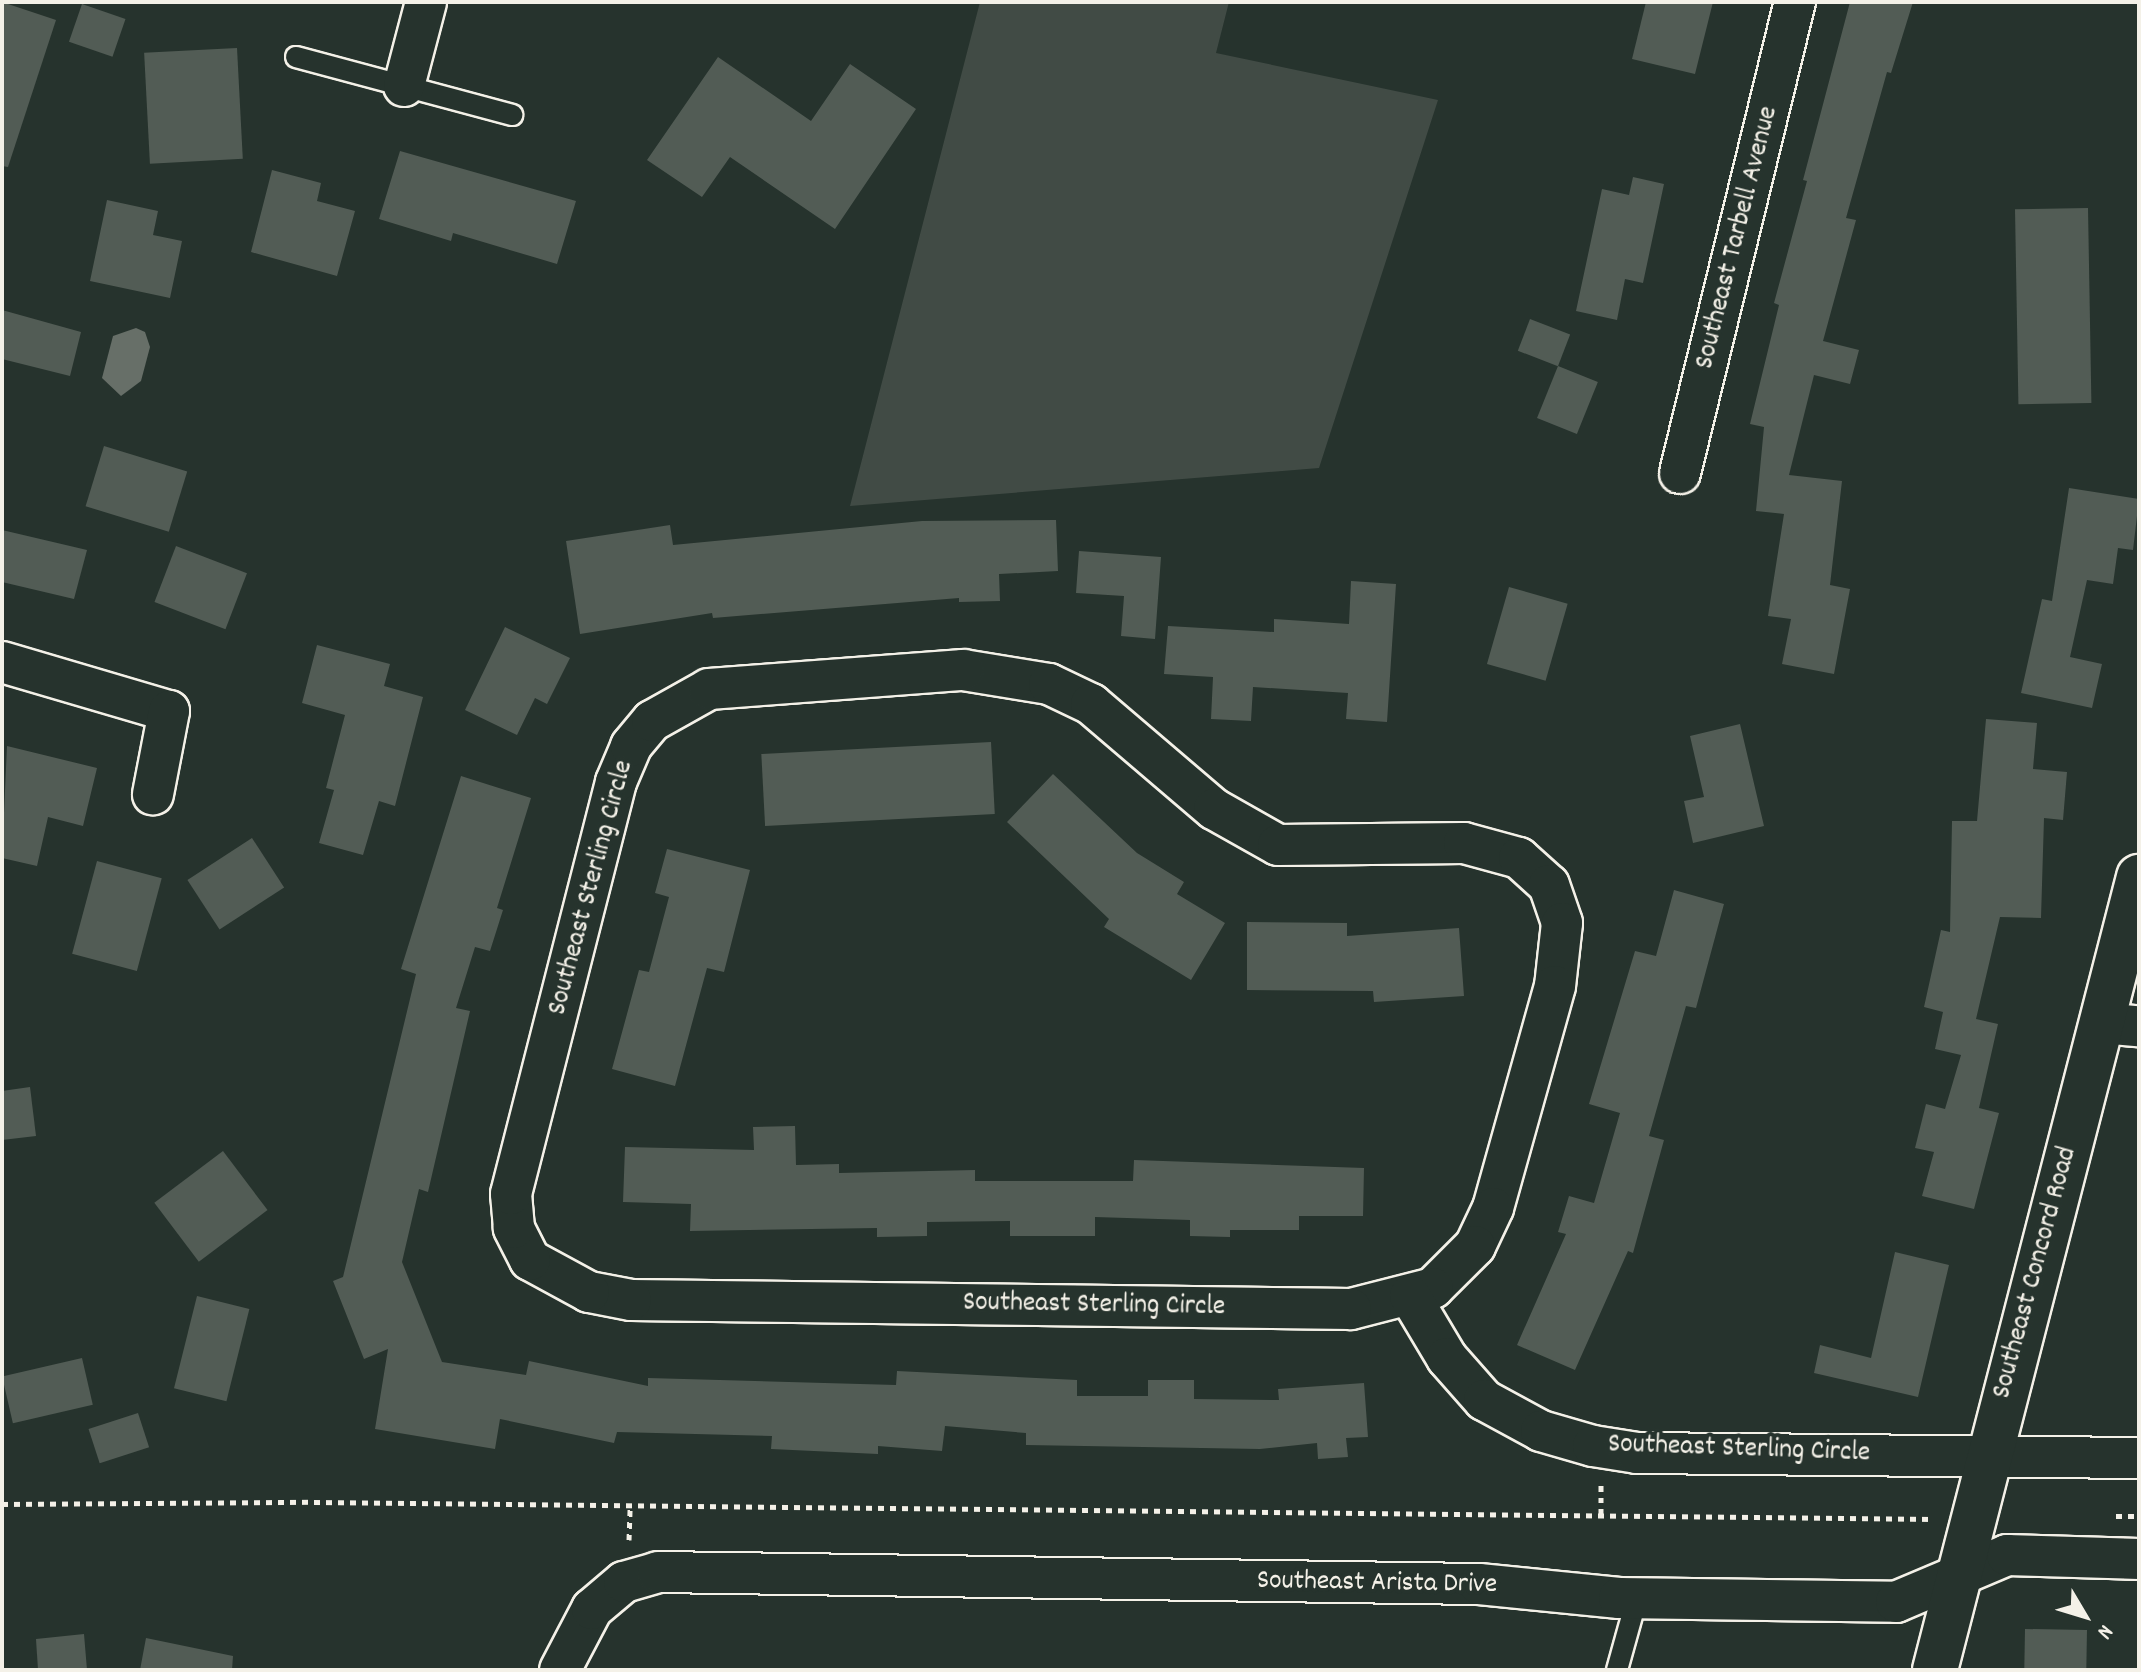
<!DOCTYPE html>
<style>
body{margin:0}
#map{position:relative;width:2141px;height:1672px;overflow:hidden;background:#26332d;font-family:Dekko,sans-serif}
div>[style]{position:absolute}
.green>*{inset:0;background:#414b45}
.water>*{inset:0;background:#676f68}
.building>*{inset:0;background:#525c55;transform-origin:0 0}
.path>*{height:5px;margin-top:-2.5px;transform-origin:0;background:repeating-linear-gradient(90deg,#f4f1e8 0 6px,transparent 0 12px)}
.roads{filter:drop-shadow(2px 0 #f4f1e8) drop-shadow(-2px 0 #f4f1e8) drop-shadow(0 2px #f4f1e8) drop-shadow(0 -2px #f4f1e8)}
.service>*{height:20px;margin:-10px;padding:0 10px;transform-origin:10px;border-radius:10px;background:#26332d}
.minor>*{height:40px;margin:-20px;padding:0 20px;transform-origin:20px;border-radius:20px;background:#26332d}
.tertiary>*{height:44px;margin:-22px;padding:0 22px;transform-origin:22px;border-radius:22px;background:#26332d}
span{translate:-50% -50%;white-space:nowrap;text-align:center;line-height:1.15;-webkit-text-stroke:8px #26332d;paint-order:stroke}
.street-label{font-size:28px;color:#f4f1e8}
.frame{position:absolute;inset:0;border:4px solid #f4f1e8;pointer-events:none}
.north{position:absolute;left:2045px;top:1576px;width:80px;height:80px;-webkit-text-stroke:6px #26332d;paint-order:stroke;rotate:128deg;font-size:22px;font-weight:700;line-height:32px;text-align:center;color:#f4f1e8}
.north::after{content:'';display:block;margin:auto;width:28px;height:36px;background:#f4f1e8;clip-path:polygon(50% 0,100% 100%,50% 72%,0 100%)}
</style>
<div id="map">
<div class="green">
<i style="clip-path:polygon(980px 2px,1229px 2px,1216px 53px,1438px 100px,1319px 468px,850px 506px)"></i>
</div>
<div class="water">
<i style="clip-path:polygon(136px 328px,145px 332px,150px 347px,141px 381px,121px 396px,102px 378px,113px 336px)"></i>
</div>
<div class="building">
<i style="clip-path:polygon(2px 2px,56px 20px,8px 167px,2px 166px)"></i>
<i style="clip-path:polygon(1646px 2px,1713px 2px,1695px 74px,1632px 59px)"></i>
<i style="clip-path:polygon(1850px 2px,1913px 2px,1891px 73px,1887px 72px,1846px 218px,1856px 220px,1823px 341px,1859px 350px,1850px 384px,1814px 375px,1789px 475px,1842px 481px,1830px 585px,1850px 589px,1834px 674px,1782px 664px,1791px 619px,1768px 616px,1784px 514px,1756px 511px,1764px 427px,1750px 424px,1779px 305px,1774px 303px,1807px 181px,1803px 180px)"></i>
<i style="left:82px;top:4px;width:46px;height:40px;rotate:19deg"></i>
<i style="left:237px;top:48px;width:111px;height:93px;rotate:87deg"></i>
<i style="clip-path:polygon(718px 57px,811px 121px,850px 64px,916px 109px,835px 229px,730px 157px,702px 197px,647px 160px)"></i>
<i style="clip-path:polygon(400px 151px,576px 201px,557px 264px,453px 233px,451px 241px,379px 219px)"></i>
<i style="clip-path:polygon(272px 170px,321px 183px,317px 201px,355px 211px,337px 276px,251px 252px)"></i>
<i style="clip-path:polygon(1633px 177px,1664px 184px,1643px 283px,1625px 279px,1617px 320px,1576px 311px,1602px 189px,1629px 195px)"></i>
<i style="clip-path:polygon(107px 200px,158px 211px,153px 235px,182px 241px,170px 298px,90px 281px)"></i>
<i style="left:2088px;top:208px;width:195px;height:73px;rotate:89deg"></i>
<i style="clip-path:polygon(2px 310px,81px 332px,70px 376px,2px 359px)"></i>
<i style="left:1530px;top:319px;width:43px;height:34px;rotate:21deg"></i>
<i style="left:1558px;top:366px;width:43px;height:56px;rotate:22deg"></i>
<i style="left:104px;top:446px;width:87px;height:63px;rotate:17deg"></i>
<i style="clip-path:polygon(2069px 488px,2139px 499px,2133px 550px,2118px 548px,2113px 584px,2087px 580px,2070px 657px,2102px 664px,2092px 708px,2021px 693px,2042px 599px,2052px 601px)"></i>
<i style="clip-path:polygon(1056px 520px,1058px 571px,999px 574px,1000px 601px,959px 602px,959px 598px,713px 618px,712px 613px,580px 634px,566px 541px,670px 525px,673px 545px,922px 521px)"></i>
<i style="clip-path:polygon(2px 530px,87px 550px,74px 599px,2px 582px)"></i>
<i style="left:176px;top:546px;width:76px;height:60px;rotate:21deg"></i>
<i style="clip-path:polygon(1079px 551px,1161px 557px,1155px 639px,1121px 636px,1124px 596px,1076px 593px)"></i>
<i style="clip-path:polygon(1351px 581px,1396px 584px,1387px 722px,1346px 719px,1348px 693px,1253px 687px,1251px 721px,1211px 719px,1213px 677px,1164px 674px,1168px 626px,1274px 632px,1274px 619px,1349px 624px)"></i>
<i style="left:1509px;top:587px;width:61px;height:80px;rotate:16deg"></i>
<i style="clip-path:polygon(505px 627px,570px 658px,547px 704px,535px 698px,517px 735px,465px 710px)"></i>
<i style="clip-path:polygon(317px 645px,390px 664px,384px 686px,423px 697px,395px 806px,379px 801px,363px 855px,319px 843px,334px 790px,326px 788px,345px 715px,302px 703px)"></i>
<i style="clip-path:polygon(1986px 719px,2037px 723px,2033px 769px,2067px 772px,2063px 820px,2044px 818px,2041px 918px,2000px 917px,1976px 1019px,1998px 1024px,1979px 1108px,1999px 1113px,1974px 1209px,1922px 1196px,1934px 1152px,1915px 1148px,1926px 1104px,1945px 1109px,1961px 1055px,1935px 1049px,1943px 1012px,1924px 1007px,1941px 930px,1950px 932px,1952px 821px,1977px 821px)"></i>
<i style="clip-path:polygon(1740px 724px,1764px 826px,1693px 843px,1684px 801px,1704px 797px,1690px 736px)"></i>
<i style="left:991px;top:742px;width:72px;height:230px;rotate:87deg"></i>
<i style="clip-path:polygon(7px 746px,97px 768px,83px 826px,48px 817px,37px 866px,2px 858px)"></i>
<i style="clip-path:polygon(1053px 774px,1137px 853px,1184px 882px,1177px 894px,1225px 923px,1191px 980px,1104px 927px,1109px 919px,1007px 822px)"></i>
<i style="clip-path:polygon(461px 776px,531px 798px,497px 908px,503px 910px,490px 951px,475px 947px,456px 1008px,470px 1011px,428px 1192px,419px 1189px,402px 1262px,442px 1362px,526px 1375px,529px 1361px,648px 1386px,648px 1378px,896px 1385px,897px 1371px,1077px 1380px,1077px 1396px,1148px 1396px,1148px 1380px,1194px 1380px,1194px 1399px,1279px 1400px,1278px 1389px,1364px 1383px,1368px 1437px,1346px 1438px,1348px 1457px,1318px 1459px,1317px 1443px,1260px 1449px,1026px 1445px,1026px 1433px,945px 1426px,942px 1451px,878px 1446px,878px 1454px,771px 1449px,772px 1436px,617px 1432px,614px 1443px,500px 1419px,495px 1449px,375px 1429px,388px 1349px,364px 1359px,333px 1281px,343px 1277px,416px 974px,401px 969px)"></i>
<i style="left:252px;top:838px;width:59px;height:77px;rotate:57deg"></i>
<i style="clip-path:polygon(667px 849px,750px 870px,724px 972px,707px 968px,675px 1086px,612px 1069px,639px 970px,649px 972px,669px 897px,655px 893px)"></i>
<i style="left:97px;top:861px;width:67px;height:96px;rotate:15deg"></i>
<i style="clip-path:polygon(1674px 890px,1724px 904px,1696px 1008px,1686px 1006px,1649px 1136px,1664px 1140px,1633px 1253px,1628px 1251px,1575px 1370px,1517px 1345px,1566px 1234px,1558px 1232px,1569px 1196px,1594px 1203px,1620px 1113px,1589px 1104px,1635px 951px,1656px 956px)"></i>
<i style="clip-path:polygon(1247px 922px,1347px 923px,1347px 936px,1459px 928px,1464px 996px,1374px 1002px,1373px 991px,1247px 990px)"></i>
<i style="clip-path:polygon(30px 1087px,36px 1136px,2px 1140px,2px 1091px)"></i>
<i style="clip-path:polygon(795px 1126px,796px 1165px,839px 1164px,839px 1173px,975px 1170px,975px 1181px,1133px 1181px,1134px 1160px,1364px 1168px,1363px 1216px,1299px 1216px,1299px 1230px,1230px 1230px,1230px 1237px,1190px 1236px,1190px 1220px,1095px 1217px,1095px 1236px,1010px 1236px,1010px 1221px,927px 1222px,927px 1236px,877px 1237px,877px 1228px,690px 1231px,691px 1204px,623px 1202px,625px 1147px,754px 1150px,753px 1127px)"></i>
<i style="left:223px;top:1151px;width:74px;height:86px;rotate:53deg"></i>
<i style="clip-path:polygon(1895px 1252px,1949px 1265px,1918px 1397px,1814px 1373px,1820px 1345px,1871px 1358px)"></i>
<i style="left:197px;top:1296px;width:54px;height:95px;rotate:14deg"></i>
<i style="left:82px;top:1358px;width:48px;height:82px;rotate:77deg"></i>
<i style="left:138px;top:1413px;width:36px;height:52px;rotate:72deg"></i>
<i style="left:2025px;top:1629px;width:62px;height:41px;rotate:1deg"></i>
<i style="clip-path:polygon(84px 1634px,87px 1670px,38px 1670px,36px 1639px)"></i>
<i style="clip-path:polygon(146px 1638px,233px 1656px,232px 1670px,140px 1670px)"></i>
</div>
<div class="path">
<i style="left:1601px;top:1485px;width:31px;rotate:90deg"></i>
<i style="left:2px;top:1504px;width:312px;rotate:-0.4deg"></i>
<i style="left:314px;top:1502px;width:1620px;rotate:0.6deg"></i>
<i style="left:2116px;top:1516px;width:23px"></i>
<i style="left:629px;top:1540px;width:31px;rotate:-88deg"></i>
</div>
<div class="roads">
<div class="service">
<i style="left:296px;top:57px;width:224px;rotate:15deg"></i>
<i style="left:1617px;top:1670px;width:75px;rotate:-74.5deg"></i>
</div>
<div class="minor">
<i style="left:404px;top:86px;width:87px;rotate:-75.3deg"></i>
<i style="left:1680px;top:473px;width:485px;rotate:-76.3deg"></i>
<i style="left:2px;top:662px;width:174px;rotate:16.4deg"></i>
<i style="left:169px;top:711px;width:85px;rotate:100.9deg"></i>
<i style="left:963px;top:670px;width:87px;rotate:9.2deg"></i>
<i style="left:1049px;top:684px;width:47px;rotate:25.5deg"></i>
<i style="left:1091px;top:704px;width:162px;rotate:40.5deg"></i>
<i style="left:1214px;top:809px;width:73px;rotate:29.4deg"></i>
<i style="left:1278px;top:845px;width:186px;rotate:-0.6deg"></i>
<i style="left:1464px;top:843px;width:57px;rotate:15.3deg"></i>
<i style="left:1519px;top:858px;width:40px;rotate:42deg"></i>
<i style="left:1549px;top:885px;width:40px;rotate:71.1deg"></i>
<i style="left:1562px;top:923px;width:63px;rotate:96.3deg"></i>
<i style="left:1555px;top:986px;width:230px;rotate:105.6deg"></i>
<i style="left:1493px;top:1208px;width:42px;rotate:115.3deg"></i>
<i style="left:1475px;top:1246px;width:59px;rotate:135deg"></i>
<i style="left:1433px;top:1288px;width:85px;rotate:165.6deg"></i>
<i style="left:1351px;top:1309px;width:720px;rotate:-179.28deg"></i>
<i style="left:631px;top:1300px;width:43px;rotate:-169.2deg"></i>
<i style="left:589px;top:1292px;width:67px;rotate:-151.5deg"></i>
<i style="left:530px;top:1260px;width:36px;rotate:-117deg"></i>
<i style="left:514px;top:1228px;width:34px;rotate:-95deg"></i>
<i style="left:511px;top:1194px;width:425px;rotate:-75.7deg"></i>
<i style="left:616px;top:782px;width:39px;rotate:-67deg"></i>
<i style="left:631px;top:746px;width:33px;rotate:-50deg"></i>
<i style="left:652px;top:721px;width:65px;rotate:-29.3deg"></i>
<i style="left:709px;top:689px;width:255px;rotate:-4.3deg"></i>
<i style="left:2101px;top:1023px;width:38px;rotate:5deg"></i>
<i style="left:1410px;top:1296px;width:72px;rotate:59.2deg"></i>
<i style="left:1447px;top:1358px;width:56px;rotate:48.6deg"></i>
<i style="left:1484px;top:1400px;width:65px;rotate:28.5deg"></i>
<i style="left:1541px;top:1431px;width:54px;rotate:16.1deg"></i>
<i style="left:1593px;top:1446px;width:45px;rotate:9deg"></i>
<i style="left:1637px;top:1453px;width:502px;rotate:0.57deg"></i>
<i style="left:560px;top:1670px;width:69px;rotate:-62.3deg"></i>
<i style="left:592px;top:1609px;width:42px;rotate:-40.2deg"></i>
<i style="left:624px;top:1582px;width:35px;rotate:-16deg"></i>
<i style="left:658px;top:1572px;width:821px;rotate:0.84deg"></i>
<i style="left:1479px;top:1584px;width:141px;rotate:5.7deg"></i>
<i style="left:1619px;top:1598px;width:277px;rotate:0.8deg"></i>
<i style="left:1896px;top:1602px;width:121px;rotate:-22.9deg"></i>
<i style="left:2007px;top:1555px;width:132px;rotate:1.7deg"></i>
</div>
<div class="tertiary">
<i style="left:1935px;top:1670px;width:819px;rotate:-75.57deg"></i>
</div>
</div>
<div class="street-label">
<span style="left:1738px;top:238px;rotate:-76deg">Southeast Tarbell Avenue</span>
<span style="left:592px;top:888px;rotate:-75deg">Southeast Sterling Circle</span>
<span style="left:2036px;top:1273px;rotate:-75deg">Southeast Concord Road</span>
<span style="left:1094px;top:1306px;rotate:1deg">Southeast Sterling Circle</span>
<span style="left:1739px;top:1450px;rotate:2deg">Southeast Sterling Circle</span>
<span style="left:1377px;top:1584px;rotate:1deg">Southeast Arista Drive</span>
</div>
<div class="frame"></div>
<div class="north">N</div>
</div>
